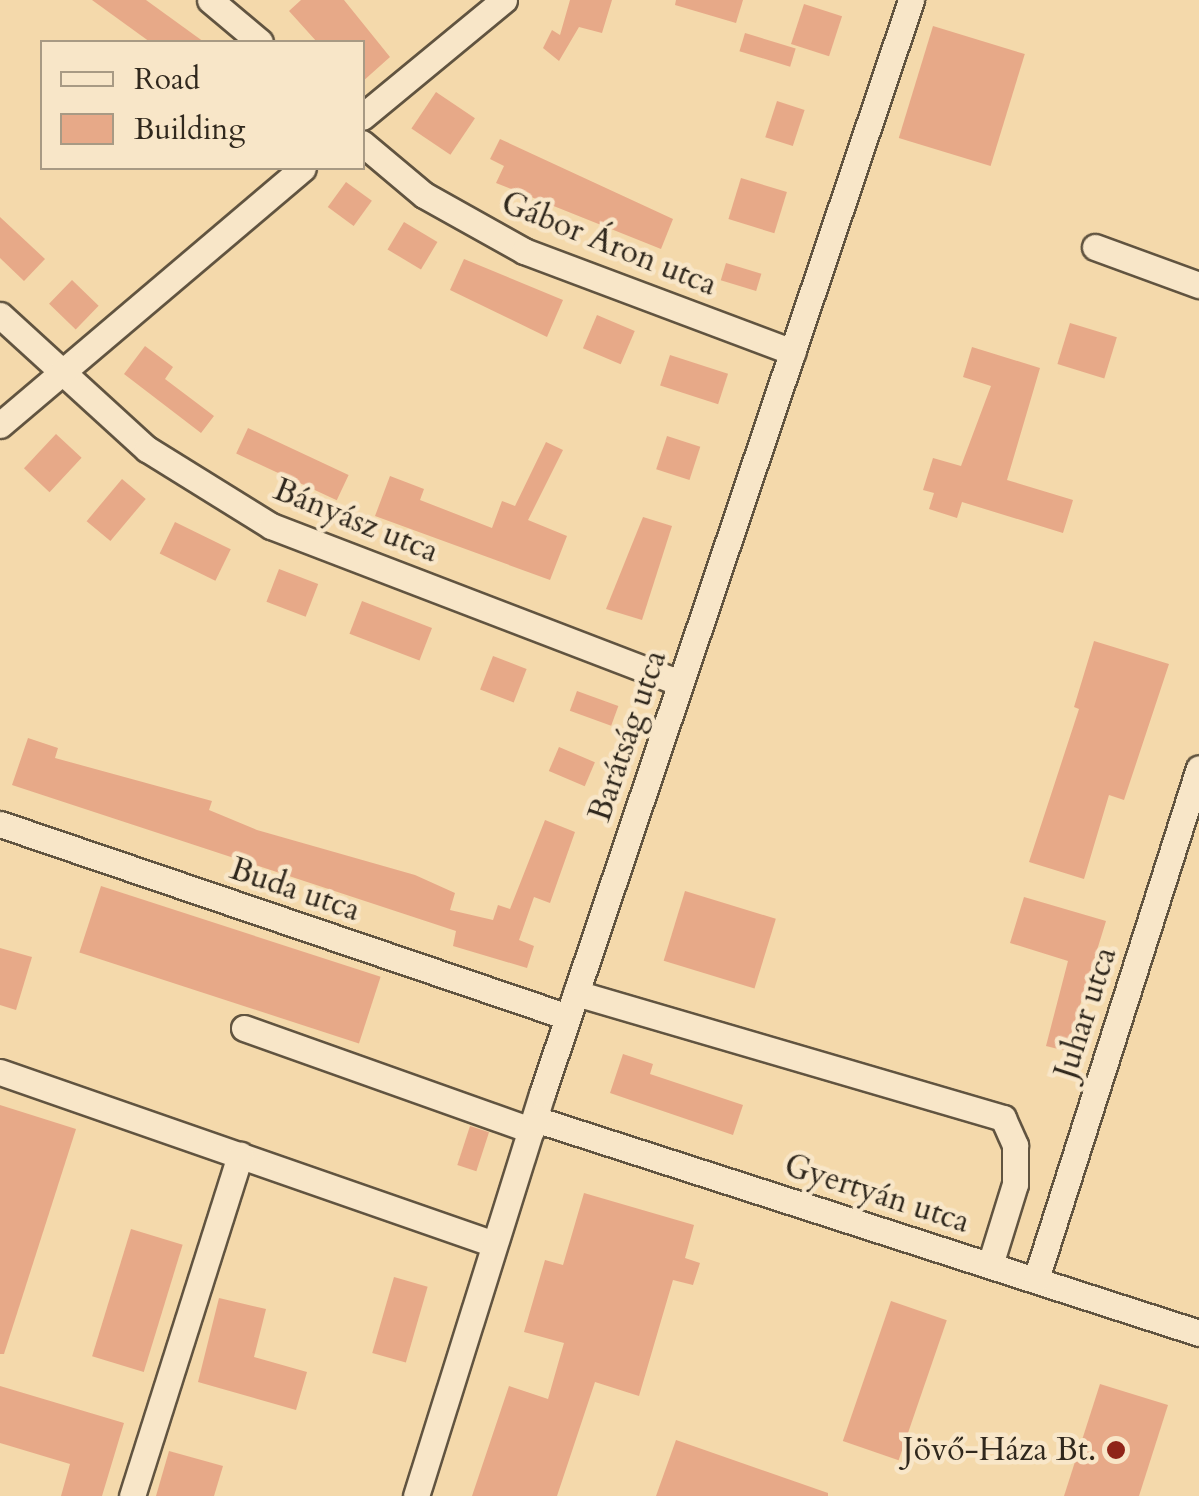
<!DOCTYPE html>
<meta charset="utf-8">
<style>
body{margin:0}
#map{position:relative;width:1199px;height:1496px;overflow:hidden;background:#f4d9ab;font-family:Cardo,serif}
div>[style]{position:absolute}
.building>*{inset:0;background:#e7a988;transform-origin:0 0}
.roads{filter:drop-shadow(2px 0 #615440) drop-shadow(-2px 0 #615440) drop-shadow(0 2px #615440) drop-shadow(0 -2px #615440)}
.minor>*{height:25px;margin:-12.5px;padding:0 12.5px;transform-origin:12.5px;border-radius:12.5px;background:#f8e6c8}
.dots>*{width:28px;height:28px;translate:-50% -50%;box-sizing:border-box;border:5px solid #f8e6c8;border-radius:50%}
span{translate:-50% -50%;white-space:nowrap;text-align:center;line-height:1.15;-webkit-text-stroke:9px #f8e6c8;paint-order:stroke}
.street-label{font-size:32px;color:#30281d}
.poi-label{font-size:32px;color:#30281d}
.right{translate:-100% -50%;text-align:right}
.legend{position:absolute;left:40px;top:40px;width:325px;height:130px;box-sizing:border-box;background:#f8e6c8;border:2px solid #a89a84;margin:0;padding:12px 18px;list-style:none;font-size:30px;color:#30281d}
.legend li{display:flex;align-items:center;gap:20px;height:50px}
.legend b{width:50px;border:2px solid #a89a84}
</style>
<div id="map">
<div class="building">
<i style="clip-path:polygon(92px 0,146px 0,204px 42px,150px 42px)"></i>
<i style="clip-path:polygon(301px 0,344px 0,390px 57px,362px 82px,362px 42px,317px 42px,289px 11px)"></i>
<i style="clip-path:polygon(570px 0,612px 0,602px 33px,579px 27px,559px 61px,543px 48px,552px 30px,560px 35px)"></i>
<i style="clip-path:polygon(676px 0,743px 0,736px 23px,675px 5px)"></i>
<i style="left:804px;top:4px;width:40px;height:42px;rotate:18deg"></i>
<i style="left:933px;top:26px;width:96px;height:117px;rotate:17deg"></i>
<i style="left:745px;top:33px;width:53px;height:19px;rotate:17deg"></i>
<i style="left:436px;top:92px;width:47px;height:44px;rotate:34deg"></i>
<i style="left:777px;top:101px;width:29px;height:38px;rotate:18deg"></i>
<i style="clip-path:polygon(500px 139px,673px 219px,661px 249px,496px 183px,504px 166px,490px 159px)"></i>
<i style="left:741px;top:178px;width:48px;height:43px;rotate:17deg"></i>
<i style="left:346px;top:182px;width:32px;height:31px;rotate:36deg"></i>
<i style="clip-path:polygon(0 217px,45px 259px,24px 281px,0 258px)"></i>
<i style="left:404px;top:222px;width:39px;height:32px;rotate:31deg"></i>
<i style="clip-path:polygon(464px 259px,563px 300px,547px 337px,450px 290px)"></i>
<i style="left:726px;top:263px;width:37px;height:18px;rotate:17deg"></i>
<i style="left:72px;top:280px;width:37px;height:33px;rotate:44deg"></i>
<i style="left:597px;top:315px;width:41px;height:36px;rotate:23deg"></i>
<i style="left:1070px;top:323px;width:49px;height:43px;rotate:17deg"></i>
<i style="clip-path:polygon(145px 346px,173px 367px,165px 379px,214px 416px,201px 433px,124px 374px)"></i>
<i style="clip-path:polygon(972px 347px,1040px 368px,1007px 480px,1073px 500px,1063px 533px,962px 502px,957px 518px,929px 509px,934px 493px,923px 490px,933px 458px,961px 466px,991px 386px,963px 377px)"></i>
<i style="left:670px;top:355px;width:61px;height:32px;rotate:18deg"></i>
<i style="left:248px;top:428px;width:111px;height:28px;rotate:25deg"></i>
<i style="left:56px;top:434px;width:35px;height:47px;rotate:43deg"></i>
<i style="left:667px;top:436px;width:35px;height:35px;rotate:18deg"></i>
<i style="clip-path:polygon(546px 442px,563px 450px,528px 520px,567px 536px,550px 580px,375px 516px,390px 476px,424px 489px,420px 500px,492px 528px,502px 501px,515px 506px)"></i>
<i style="left:122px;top:479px;width:31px;height:55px;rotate:40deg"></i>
<i style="clip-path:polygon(643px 517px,672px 526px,642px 620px,606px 609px)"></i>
<i style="left:175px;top:522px;width:62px;height:35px;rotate:26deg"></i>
<i style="left:279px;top:569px;width:42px;height:35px;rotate:21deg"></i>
<i style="left:362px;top:601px;width:75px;height:35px;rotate:21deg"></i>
<i style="clip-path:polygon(1094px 641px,1169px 664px,1124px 800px,1109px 795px,1084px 879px,1029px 862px,1079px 709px,1074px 707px)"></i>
<i style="left:493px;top:656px;width:36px;height:36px;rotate:21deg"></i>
<i style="left:577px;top:691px;width:44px;height:21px;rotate:20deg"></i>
<i style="clip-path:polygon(28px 738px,58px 748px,55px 758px,212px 801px,209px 810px,257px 830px,415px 875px,455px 893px,450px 910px,493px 920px,498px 905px,510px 909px,545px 820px,575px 832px,550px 903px,534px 897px,519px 940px,534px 946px,527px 968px,453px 946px,456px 931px,12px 785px)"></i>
<i style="left:559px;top:747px;width:39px;height:26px;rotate:23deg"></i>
<i style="left:101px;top:886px;width:294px;height:70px;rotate:18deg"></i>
<i style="left:685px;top:891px;width:95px;height:73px;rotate:17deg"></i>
<i style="clip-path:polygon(1024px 897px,1106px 921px,1066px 1051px,1046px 1046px,1068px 961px,1010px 943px)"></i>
<i style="clip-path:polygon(0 948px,32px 957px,16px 1010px,0 1005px)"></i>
<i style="clip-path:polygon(623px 1054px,653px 1064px,650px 1074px,743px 1105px,733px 1135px,610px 1093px)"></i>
<i style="clip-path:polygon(0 1105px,76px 1129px,4px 1354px,0 1354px)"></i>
<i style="left:470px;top:1126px;width:20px;height:41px;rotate:18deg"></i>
<i style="clip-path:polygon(584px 1193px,694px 1225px,685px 1258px,700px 1263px,693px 1285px,673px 1280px,639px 1396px,595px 1382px,557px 1496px,472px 1496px,509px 1386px,548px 1399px,564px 1343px,524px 1332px,545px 1260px,563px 1265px)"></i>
<i style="left:131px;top:1229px;width:54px;height:133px;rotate:17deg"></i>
<i style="left:394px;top:1277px;width:35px;height:79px;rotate:16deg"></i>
<i style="clip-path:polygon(219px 1298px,266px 1309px,254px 1357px,307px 1372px,296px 1410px,198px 1382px)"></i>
<i style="left:891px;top:1301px;width:59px;height:148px;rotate:19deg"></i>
<i style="clip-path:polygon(1100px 1384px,1168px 1405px,1139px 1496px,1064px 1496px)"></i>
<i style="clip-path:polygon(0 1386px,124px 1423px,102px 1496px,61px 1496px,70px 1464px,0 1443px)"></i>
<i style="clip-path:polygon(676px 1440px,828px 1493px,828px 1496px,656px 1496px)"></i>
<i style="clip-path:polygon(169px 1451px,223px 1466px,214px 1496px,156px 1496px)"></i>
</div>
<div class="roads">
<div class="minor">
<i style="left:210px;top:0;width:65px;rotate:40deg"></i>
<i style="left:362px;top:117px;width:184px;rotate:-39.5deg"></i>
<i style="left:362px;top:143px;width:81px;rotate:40deg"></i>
<i style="left:424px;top:195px;width:115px;rotate:29.2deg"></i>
<i style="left:524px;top:251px;width:287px;rotate:20.6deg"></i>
<i style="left:1095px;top:247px;width:111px;rotate:20.1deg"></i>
<i style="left:0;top:315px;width:199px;rotate:42.4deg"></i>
<i style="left:147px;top:449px;width:146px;rotate:31.8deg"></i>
<i style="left:271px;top:526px;width:438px;rotate:21deg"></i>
<i style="left:0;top:425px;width:397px;rotate:-40.3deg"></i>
<i style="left:0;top:824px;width:600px;rotate:18.77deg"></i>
<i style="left:576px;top:993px;width:445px;rotate:16.3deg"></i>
<i style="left:1003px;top:1118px;width:30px;rotate:66deg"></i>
<i style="left:1015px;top:1145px;width:39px;rotate:90deg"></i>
<i style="left:1015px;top:1184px;width:85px;rotate:107.2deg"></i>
<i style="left:244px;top:1028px;width:305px;rotate:19.6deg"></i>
<i style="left:0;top:1072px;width:523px;rotate:19.2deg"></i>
<i style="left:535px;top:1119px;width:698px;rotate:17.86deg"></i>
<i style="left:1036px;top:1279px;width:536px;rotate:-72.31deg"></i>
<i style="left:132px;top:1496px;width:358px;rotate:-72.4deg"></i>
<i style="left:416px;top:1496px;width:421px;rotate:-72.6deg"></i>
<i style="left:542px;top:1094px;width:1155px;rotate:-71.36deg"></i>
</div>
</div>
<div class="dots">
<i style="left:1116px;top:1450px;background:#8f2418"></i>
</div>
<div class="street-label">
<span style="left:609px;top:244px;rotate:22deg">Gábor Áron utca</span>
<span style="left:356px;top:521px;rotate:22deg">Bányász utca</span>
<span style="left:628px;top:736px;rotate:-71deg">Barátság utca</span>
<span style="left:295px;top:890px;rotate:19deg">Buda utca</span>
<span style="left:1086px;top:1013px;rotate:-72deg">Juhar utca</span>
<span style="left:877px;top:1194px;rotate:18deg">Gyertyán utca</span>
</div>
<div class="poi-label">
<span class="right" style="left:1096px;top:1450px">Jövő-Háza Bt.</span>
</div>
<ul class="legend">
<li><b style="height:12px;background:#f8e6c8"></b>Road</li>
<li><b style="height:28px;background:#e7a988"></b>Building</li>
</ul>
</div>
